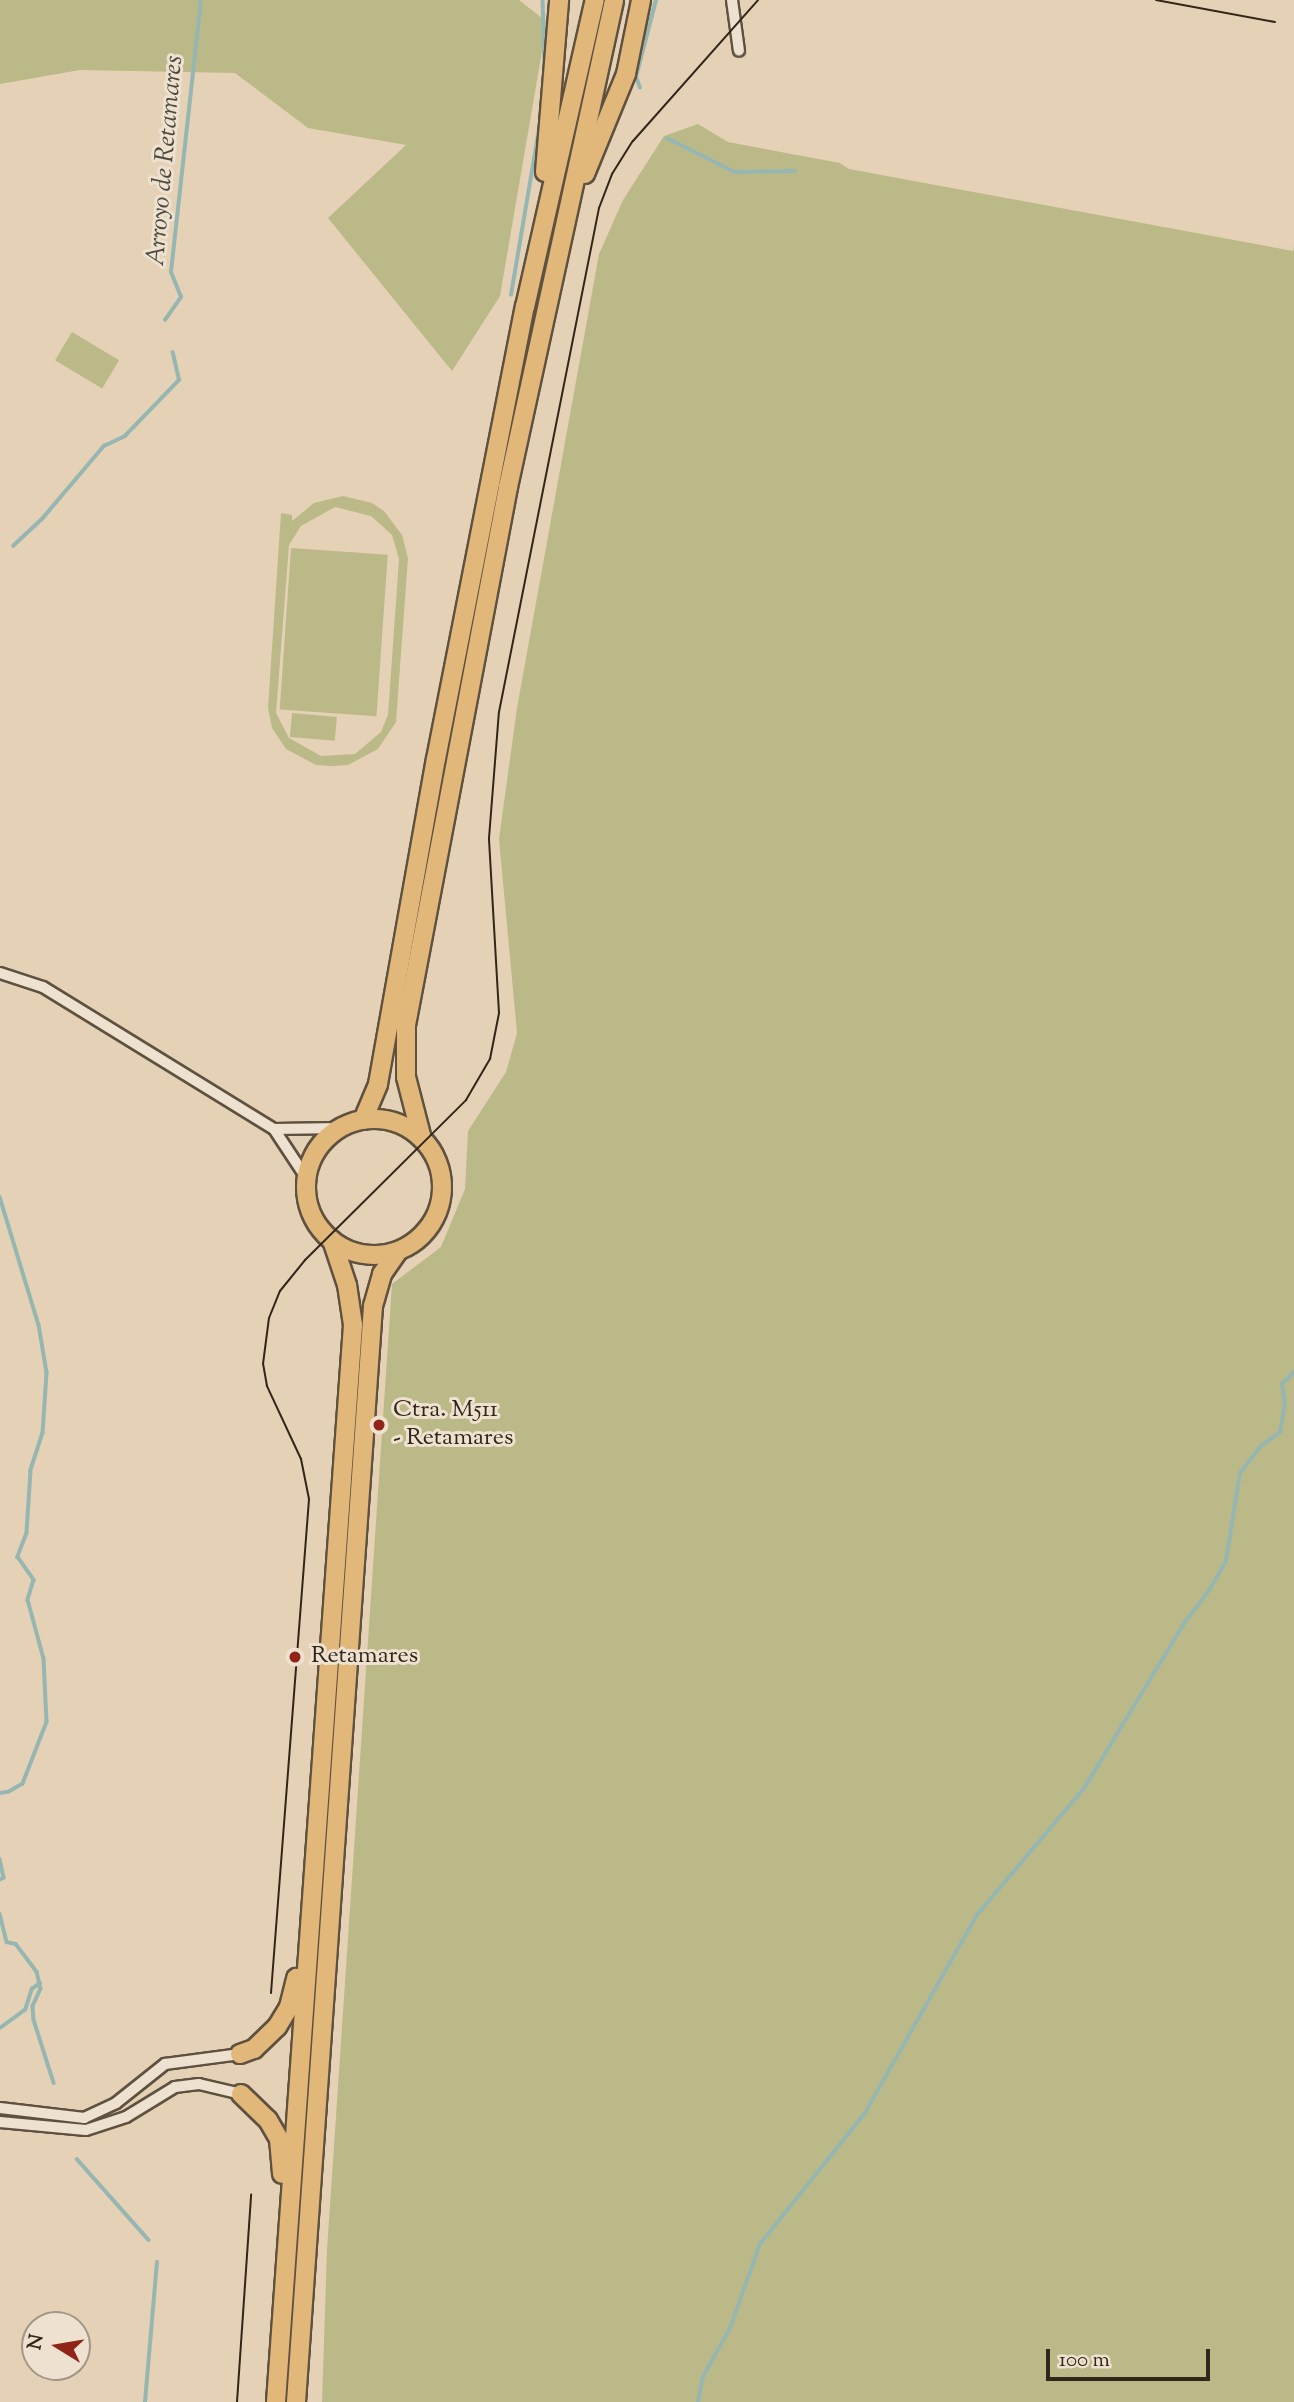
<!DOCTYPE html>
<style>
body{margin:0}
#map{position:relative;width:1294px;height:2402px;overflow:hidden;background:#e5d1b5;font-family:"Sorts Mill Goudy",serif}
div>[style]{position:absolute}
.green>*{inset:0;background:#bcb988;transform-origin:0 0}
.stream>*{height:3.5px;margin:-1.75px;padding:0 1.75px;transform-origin:1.75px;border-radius:1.75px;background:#96b7b1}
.roads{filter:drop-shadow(2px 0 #5e5140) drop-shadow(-2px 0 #5e5140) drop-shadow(0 2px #5e5140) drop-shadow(0 -2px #5e5140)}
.street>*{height:10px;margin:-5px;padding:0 5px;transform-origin:5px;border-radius:5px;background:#eee1cf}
.highway>*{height:18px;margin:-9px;padding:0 9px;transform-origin:9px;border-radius:9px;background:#e2b87a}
.highway>.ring{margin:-9px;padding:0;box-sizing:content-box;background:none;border:18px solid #e2b87a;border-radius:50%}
.tram>*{height:2px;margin:-1px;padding:0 1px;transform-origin:1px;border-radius:1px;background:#312619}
.dots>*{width:19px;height:19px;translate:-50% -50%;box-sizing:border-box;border:4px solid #eee1cf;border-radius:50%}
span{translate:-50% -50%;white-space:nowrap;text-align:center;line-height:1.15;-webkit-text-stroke:6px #eee1cf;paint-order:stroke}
.poi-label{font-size:24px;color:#312619}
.left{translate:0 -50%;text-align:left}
.water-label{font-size:26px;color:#4a4a3f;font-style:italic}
.north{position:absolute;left:21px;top:2311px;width:70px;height:70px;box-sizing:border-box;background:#eee1cf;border:2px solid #a29686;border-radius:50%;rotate:281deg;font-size:19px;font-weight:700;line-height:28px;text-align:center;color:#312619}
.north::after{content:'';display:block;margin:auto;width:24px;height:32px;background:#8f2418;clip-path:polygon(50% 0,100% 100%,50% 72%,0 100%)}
.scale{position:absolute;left:1046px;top:2349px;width:164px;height:32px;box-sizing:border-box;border:4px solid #312619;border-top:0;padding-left:9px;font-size:21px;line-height:24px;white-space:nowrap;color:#312619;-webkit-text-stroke:5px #eee1cf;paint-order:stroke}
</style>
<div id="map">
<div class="green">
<i style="clip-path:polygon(0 0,519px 0,547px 22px,500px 296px,452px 371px,328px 218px,406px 145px,308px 128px,235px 73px,80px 70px,0 84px)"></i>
<i style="clip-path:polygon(698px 124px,728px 142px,840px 163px,849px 169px,1293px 251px,1294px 246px,1294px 2402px,322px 2402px,327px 2250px,392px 1284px,441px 1247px,465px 1189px,468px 1131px,506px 1072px,517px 1033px,499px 839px,517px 708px,599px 254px,623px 200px,664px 136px)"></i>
<i style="left:72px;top:332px;width:55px;height:33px;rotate:31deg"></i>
<i style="clip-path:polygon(evenodd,343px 496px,372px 503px,384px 511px,402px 535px,408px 558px,396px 722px,378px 749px,348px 765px,332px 766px,316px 765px,286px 749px,272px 728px,268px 708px,281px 513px,292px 515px,292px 521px,314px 503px,343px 496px,335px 507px,371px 516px,392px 535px,399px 559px,388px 715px,381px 732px,355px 754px,321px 756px,289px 738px,276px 713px,289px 545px,301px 526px,335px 507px)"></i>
<i style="left:291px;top:548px;width:97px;height:162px;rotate:4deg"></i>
<i style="left:292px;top:713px;width:45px;height:24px;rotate:5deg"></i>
</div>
<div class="stream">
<i style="left:543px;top:0;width:64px;rotate:88.2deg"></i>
<i style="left:640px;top:88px;width:12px;rotate:-110deg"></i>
<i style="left:636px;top:77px;width:80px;rotate:-75.4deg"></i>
<i style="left:667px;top:138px;width:76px;rotate:26.6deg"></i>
<i style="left:735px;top:172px;width:60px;rotate:-1deg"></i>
<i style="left:511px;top:295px;width:173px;rotate:-80.4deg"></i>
<i style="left:165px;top:320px;width:28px;rotate:-55deg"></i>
<i style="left:181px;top:297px;width:27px;rotate:-112deg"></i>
<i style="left:171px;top:272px;width:274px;rotate:-83.7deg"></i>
<i style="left:13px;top:546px;width:40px;rotate:-43deg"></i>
<i style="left:42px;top:519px;width:96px;rotate:-49.7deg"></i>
<i style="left:104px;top:446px;width:23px;rotate:-25deg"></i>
<i style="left:125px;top:436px;width:78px;rotate:-46deg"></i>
<i style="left:179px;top:380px;width:28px;rotate:-103deg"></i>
<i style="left:0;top:1197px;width:134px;rotate:73.1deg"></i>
<i style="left:39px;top:1325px;width:49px;rotate:80.5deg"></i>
<i style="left:47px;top:1373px;width:60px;rotate:93.8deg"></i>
<i style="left:43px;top:1433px;width:40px;rotate:108deg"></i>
<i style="left:31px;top:1471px;width:62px;rotate:93.7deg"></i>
<i style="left:27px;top:1533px;width:26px;rotate:111deg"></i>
<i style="left:18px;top:1557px;width:28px;rotate:55deg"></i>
<i style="left:34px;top:1580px;width:21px;rotate:107deg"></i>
<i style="left:28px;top:1600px;width:61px;rotate:74.8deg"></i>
<i style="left:44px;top:1659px;width:63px;rotate:87.3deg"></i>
<i style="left:47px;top:1722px;width:66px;rotate:111.2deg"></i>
<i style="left:23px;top:1784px;width:16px;rotate:150deg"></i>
<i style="left:0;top:1793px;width:6px;rotate:-9deg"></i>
<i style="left:0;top:1859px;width:19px;rotate:78deg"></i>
<i style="left:4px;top:1878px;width:4px;rotate:153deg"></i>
<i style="left:0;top:1914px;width:29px;rotate:76deg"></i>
<i style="left:7px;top:1942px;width:9px;rotate:13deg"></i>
<i style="left:16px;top:1944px;width:35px;rotate:53deg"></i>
<i style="left:37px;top:1972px;width:17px;rotate:77deg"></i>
<i style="left:41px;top:1989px;width:19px;rotate:115deg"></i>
<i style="left:33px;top:2006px;width:14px;rotate:86deg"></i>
<i style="left:34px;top:2020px;width:66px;rotate:72.4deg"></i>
<i style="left:0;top:2028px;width:31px;rotate:-36deg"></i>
<i style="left:25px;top:2010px;width:22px;rotate:-72deg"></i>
<i style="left:32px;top:1989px;width:10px;rotate:-37deg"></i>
<i style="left:77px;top:2159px;width:108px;rotate:48.4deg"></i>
<i style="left:145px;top:2402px;width:140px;rotate:-85.1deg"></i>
<i style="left:698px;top:2402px;width:25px;rotate:-79deg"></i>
<i style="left:703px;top:2377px;width:56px;rotate:-61.1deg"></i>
<i style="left:730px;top:2328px;width:89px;rotate:-70.3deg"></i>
<i style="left:760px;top:2244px;width:168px;rotate:-51.3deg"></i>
<i style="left:865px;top:2113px;width:227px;rotate:-60.5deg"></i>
<i style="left:977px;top:1915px;width:167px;rotate:-49.8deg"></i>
<i style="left:1085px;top:1787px;width:189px;rotate:-58.8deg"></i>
<i style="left:1183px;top:1625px;width:45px;rotate:-53.1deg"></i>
<i style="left:1210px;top:1589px;width:32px;rotate:-60deg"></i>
<i style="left:1226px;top:1561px;width:89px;rotate:-81deg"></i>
<i style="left:1240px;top:1473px;width:34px;rotate:-52deg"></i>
<i style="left:1261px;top:1446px;width:24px;rotate:-36deg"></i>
<i style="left:1280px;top:1432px;width:27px;rotate:-80deg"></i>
<i style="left:1285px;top:1405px;width:21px;rotate:-98deg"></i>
<i style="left:1282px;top:1384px;width:17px;rotate:-45deg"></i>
</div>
<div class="roads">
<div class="street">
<i style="left:732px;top:0;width:51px;rotate:82.2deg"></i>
<i style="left:0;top:973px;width:45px;rotate:18deg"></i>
<i style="left:43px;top:987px;width:271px;rotate:31.6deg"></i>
<i style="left:274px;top:1129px;width:67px;rotate:-0.9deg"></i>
<i style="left:274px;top:1129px;width:60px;rotate:56.6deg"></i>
<i style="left:0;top:2108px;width:85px;rotate:6.8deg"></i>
<i style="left:84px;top:2118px;width:35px;rotate:-25deg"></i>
<i style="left:116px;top:2103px;width:63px;rotate:-38.5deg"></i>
<i style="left:165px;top:2064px;width:76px;rotate:-7.6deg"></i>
<i style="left:0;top:2122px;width:86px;rotate:5.3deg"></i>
<i style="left:86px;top:2130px;width:42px;rotate:-18deg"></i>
<i style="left:126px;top:2117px;width:57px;rotate:-31.5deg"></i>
<i style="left:175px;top:2087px;width:24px;rotate:-7deg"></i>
<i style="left:199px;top:2084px;width:43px;rotate:13.4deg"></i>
</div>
<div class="highway">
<i style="left:545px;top:172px;width:173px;rotate:-85.3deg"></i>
<i style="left:585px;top:174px;width:108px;rotate:-67.7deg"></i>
<i style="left:626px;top:74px;width:76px;rotate:-78.5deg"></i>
<i class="ring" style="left:306px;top:1119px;width:118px;height:118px"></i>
<i style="left:363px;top:1120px;width:39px;rotate:-67deg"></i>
<i style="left:378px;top:1084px;width:330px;rotate:-79.9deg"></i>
<i style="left:436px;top:759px;width:461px;rotate:-78.9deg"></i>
<i style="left:525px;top:307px;width:315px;rotate:-77.2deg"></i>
<i style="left:422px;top:1139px;width:64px;rotate:-104.5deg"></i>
<i style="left:406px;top:1077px;width:52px;rotate:-90deg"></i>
<i style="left:406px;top:1025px;width:548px;rotate:-79.26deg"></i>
<i style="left:508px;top:487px;width:498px;rotate:-77.7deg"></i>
<i style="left:240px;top:2054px;width:15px;rotate:-20deg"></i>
<i style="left:254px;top:2049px;width:32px;rotate:-44deg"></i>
<i style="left:277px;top:2027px;width:23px;rotate:-59deg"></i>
<i style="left:289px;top:2007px;width:30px;rotate:-76deg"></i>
<i style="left:241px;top:2094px;width:37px;rotate:44deg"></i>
<i style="left:268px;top:2120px;width:22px;rotate:60deg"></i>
<i style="left:279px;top:2139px;width:35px;rotate:85deg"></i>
<i style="left:276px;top:2402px;width:1080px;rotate:-85.91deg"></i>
<i style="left:353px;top:1325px;width:40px;rotate:-98.5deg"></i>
<i style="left:347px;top:1285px;width:47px;rotate:-108.4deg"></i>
<i style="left:296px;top:2402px;width:1099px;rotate:-85.98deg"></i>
<i style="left:373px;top:1306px;width:33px;rotate:-74deg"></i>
<i style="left:382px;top:1274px;width:28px;rotate:-55deg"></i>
</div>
</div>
<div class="tram">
<i style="left:1156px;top:0;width:121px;rotate:10.5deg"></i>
<i style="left:271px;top:1993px;width:495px;rotate:-85.6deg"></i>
<i style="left:309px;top:1499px;width:41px;rotate:-101.3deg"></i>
<i style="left:301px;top:1459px;width:81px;rotate:-115deg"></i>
<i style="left:267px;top:1386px;width:22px;rotate:-100deg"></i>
<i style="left:263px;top:1364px;width:46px;rotate:-82.6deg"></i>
<i style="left:269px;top:1318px;width:29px;rotate:-68deg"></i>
<i style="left:280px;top:1291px;width:40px;rotate:-51deg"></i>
<i style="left:305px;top:1260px;width:227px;rotate:-44.8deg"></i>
<i style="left:466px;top:1100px;width:48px;rotate:-59.7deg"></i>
<i style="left:490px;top:1059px;width:47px;rotate:-78.9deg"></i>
<i style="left:499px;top:1013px;width:175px;rotate:-93.3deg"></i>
<i style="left:489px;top:838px;width:126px;rotate:-85.5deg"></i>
<i style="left:499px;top:712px;width:514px;rotate:-78.78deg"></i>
<i style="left:599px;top:208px;width:36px;rotate:-69deg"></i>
<i style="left:612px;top:174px;width:39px;rotate:-58deg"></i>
<i style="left:633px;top:141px;width:188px;rotate:-48.4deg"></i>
<i style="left:237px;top:2402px;width:208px;rotate:-86.1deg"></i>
</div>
<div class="dots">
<i style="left:379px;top:1425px;background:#8f2418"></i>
<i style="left:295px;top:1657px;background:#8f2418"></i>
</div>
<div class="poi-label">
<span class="left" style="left:393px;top:1425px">Ctra. M511<br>- Retamares</span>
<span class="left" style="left:311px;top:1657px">Retamares</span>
</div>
<div class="water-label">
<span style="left:166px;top:161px;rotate:-85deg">Arroyo de Retamares</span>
</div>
<div class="north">N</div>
<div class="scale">100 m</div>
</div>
